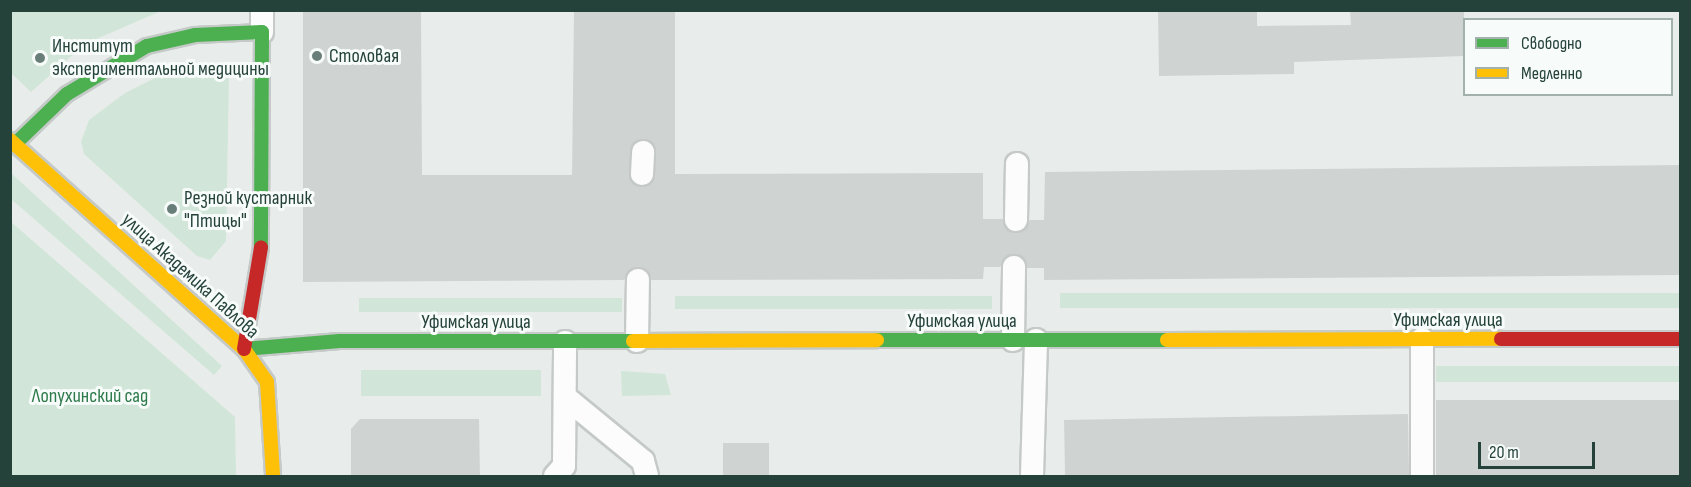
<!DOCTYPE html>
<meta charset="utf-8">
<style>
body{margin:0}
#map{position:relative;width:1691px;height:487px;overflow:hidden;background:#e8edeb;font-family:"Sofia Sans Condensed",sans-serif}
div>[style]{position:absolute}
.green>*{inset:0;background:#d1e6d8;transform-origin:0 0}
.building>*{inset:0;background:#cfd4d2;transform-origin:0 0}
.roads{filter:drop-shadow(2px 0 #c5cac8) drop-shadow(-2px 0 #c5cac8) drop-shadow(0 2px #c5cac8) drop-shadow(0 -2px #c5cac8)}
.lane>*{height:22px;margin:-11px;padding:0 11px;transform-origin:11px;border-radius:11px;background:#fcfcfc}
.fast>*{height:14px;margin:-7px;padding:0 7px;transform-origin:7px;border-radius:7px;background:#4caf50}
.slow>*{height:14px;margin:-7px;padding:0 7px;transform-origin:7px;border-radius:7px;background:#ffc107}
.jam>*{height:14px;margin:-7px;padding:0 7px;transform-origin:7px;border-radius:7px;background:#c62828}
.dots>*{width:16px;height:16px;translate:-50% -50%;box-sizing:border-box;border:3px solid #f7fbf9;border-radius:50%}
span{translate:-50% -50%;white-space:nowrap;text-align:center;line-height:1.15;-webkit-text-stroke:6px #f7fbf9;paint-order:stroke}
.poi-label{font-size:20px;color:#24423a}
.left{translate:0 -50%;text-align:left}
.street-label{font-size:20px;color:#24423a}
.park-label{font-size:20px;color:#2d7a4b}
.frame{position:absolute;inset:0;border:12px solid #24423a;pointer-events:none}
.legend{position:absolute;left:1463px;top:18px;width:210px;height:78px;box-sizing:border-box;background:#f7fbf9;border:2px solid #a3b1ad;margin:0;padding:8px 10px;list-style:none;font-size:18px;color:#24423a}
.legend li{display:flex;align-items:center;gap:12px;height:30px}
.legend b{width:30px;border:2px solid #a3b1ad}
.scale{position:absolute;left:1478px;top:442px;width:117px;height:27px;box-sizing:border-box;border:3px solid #24423a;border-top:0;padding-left:8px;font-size:18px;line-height:21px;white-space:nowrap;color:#24423a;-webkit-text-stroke:4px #f7fbf9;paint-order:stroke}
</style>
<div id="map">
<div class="green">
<i style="clip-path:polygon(10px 11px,11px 10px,161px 11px,85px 44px,31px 92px,11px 73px)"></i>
<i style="clip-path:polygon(209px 62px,225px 68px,229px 76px,226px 241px,210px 260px,197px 256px,84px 154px,81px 142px,89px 120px,125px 93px,165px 73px)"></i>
<i style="clip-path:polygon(11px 173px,222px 366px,214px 375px,11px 199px)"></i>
<i style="clip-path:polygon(10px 221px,235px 417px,236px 476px,11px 476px)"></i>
<i style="left:1680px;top:293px;width:15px;height:620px;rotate:90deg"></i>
<i style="left:992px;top:296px;width:13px;height:317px;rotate:90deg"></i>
<i style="left:622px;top:298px;width:14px;height:263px;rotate:90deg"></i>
<i style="left:1680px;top:366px;width:16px;height:244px;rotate:90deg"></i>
<i style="left:361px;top:370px;width:180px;height:26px"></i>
<i style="clip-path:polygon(621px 371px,665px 374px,671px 395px,622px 396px)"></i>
</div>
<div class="building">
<i style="clip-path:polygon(evenodd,303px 10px,421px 10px,422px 175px,572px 175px,574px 10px,675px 10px,675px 174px,983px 173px,983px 219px,1003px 219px,1016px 233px,1030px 220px,1044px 220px,1045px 172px,1680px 165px,1680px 275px,1044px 280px,1044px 268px,1027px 268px,1014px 254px,1000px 267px,984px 267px,983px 279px,651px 280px,638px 267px,624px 280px,303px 282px,303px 10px,644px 139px,655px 146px,655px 175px,641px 187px,630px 180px,630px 151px,644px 139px)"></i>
<i style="clip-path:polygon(1158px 10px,1257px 10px,1257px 26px,1351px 25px,1350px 10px,1464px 10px,1464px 56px,1294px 62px,1294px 74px,1159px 76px)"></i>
<i style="left:1680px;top:400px;width:77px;height:244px;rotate:90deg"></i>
<i style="left:1408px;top:414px;width:63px;height:344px;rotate:89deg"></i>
<i style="clip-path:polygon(360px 419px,479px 419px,480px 477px,351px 477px,351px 429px)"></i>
<i style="left:723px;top:443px;width:46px;height:34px"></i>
</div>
<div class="roads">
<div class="lane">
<i style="left:262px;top:32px;width:22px;rotate:-90deg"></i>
<i style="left:642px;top:174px;width:22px;rotate:-87deg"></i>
<i style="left:1016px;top:220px;width:56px;rotate:-89deg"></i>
<i style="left:1013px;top:340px;width:73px;rotate:-89.2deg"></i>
<i style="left:637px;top:341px;width:61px;rotate:-89.1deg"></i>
<i style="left:565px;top:397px;width:101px;rotate:39.4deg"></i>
<i style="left:643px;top:461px;width:16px;rotate:75deg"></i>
<i style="left:555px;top:476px;width:13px;rotate:-48deg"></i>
<i style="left:564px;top:466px;width:124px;rotate:-89.5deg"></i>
<i style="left:1032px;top:476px;width:136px;rotate:-88.3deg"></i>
<i style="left:1422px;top:476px;width:137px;rotate:-90deg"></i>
</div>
<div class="fast">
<i style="left:15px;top:144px;width:72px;rotate:-43.9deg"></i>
<i style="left:67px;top:94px;width:93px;rotate:-31deg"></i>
<i style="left:147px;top:46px;width:49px;rotate:-12.9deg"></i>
<i style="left:195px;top:35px;width:67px;rotate:-2.6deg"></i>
<i style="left:262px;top:32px;width:215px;rotate:90.3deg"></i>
<i style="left:877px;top:340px;width:290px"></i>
<i style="left:244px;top:349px;width:96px;rotate:-4.8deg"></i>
<i style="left:340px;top:341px;width:293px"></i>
</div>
<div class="slow">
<i style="left:10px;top:140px;width:314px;rotate:41.8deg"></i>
<i style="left:244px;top:349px;width:40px;rotate:55.1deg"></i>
<i style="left:267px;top:382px;width:94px;rotate:86.3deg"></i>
<i style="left:1167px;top:340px;width:334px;rotate:-0.2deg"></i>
<i style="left:633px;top:341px;width:244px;rotate:-0.2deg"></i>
</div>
<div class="jam">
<i style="left:1501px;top:339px;width:179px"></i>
<i style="left:244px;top:349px;width:103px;rotate:-80.5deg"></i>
</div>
</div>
<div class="dots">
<i style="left:317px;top:56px;background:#697e78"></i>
<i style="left:40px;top:58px;background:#697e78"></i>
<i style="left:172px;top:209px;background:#697e78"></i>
</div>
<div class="poi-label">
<span class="left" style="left:52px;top:58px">Институт<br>экспериментальной медицины</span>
<span class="left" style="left:329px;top:56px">Столовая</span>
<span class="left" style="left:184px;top:210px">Резной кустарник<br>"Птицы"</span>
</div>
<div class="street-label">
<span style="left:190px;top:276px;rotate:42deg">улица Академика Павлова</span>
<span style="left:1448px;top:320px">Уфимская улица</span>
<span style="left:962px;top:321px">Уфимская улица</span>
<span style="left:476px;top:322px">Уфимская улица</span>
</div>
<div class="park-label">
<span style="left:90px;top:396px">Лопухинский сад</span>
</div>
<div class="frame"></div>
<ul class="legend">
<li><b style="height:8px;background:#4caf50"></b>Свободно</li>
<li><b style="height:8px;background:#ffc107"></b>Медленно</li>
</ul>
<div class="scale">20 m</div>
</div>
